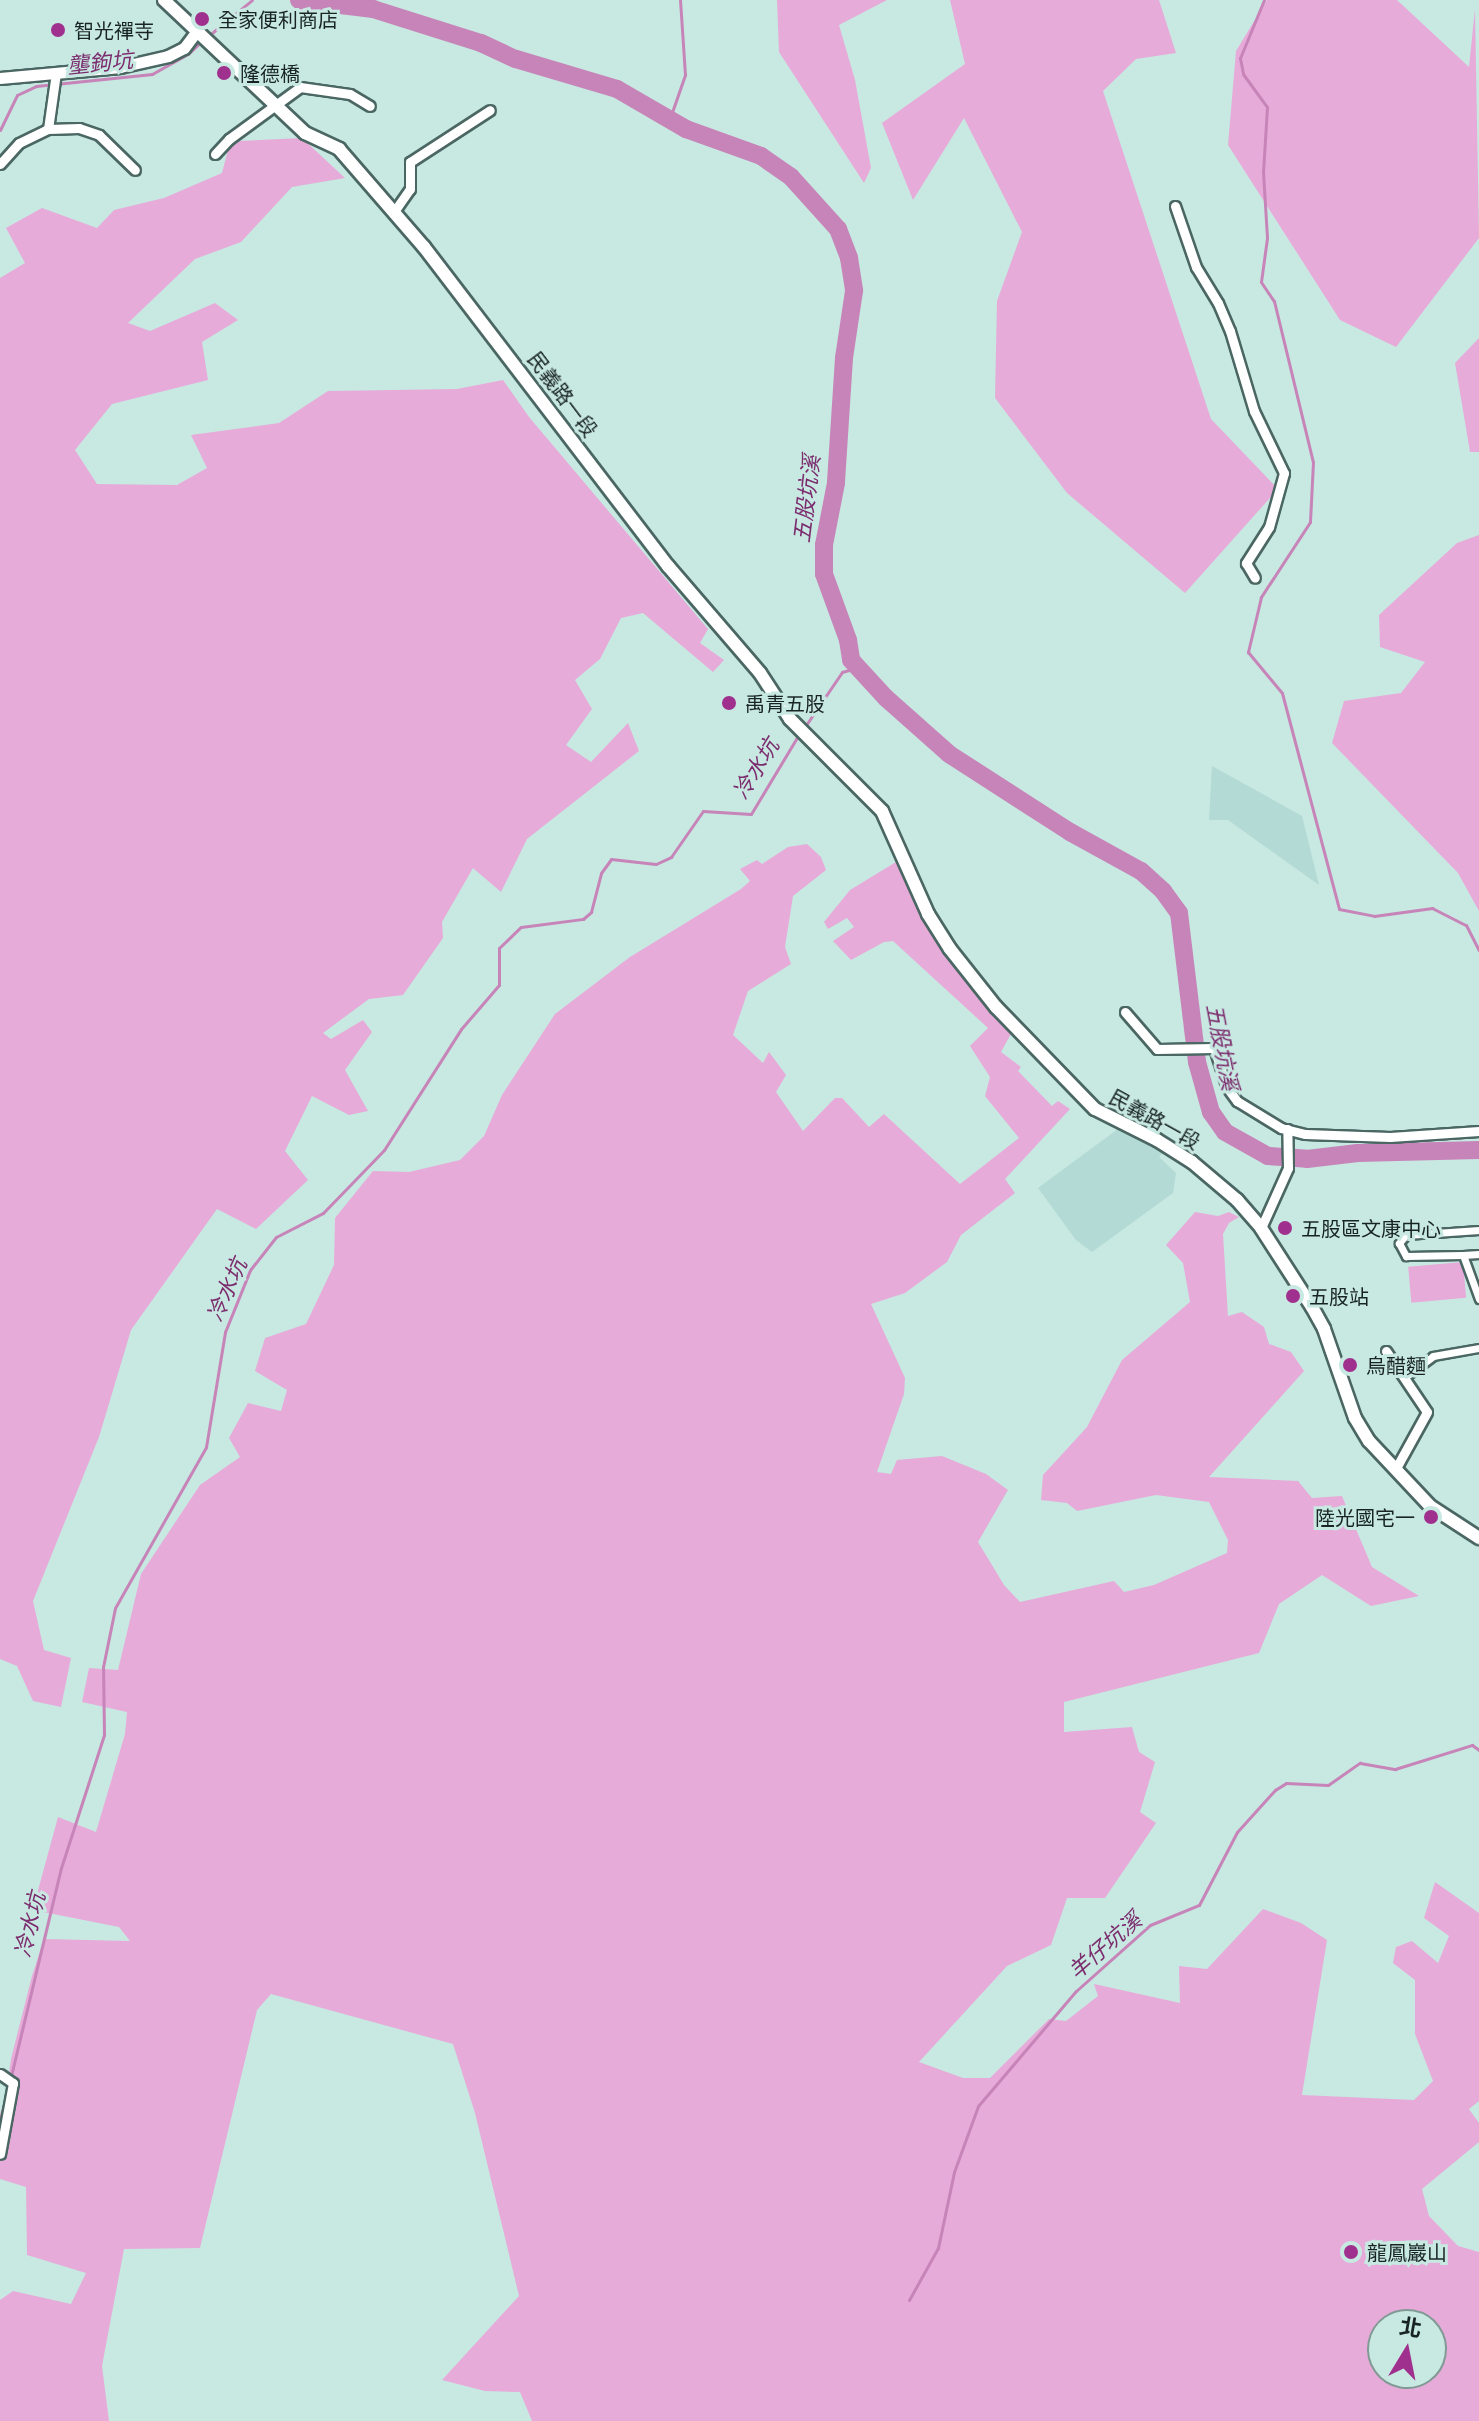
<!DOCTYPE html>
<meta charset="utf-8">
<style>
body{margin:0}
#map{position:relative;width:1479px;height:2421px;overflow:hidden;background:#c8e8e2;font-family:Manrope,"Noto Sans TC",sans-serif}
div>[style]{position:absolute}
.built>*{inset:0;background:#b3dad5}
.green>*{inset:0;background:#e7abd9;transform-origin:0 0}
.stream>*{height:3px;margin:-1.5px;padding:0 1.5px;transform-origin:1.5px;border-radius:1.5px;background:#c784b8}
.river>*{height:18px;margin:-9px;padding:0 9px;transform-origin:9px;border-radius:9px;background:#c784b8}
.roads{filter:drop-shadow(2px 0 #4b6763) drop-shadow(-2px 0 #4b6763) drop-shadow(0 2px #4b6763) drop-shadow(0 -2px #4b6763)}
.pedestrian>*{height:7px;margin:-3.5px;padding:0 3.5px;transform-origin:3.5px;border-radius:3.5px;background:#fff}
.minor>*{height:9px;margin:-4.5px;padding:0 4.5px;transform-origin:4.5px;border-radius:4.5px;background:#fff}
.tertiary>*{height:11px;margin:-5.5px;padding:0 5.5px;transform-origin:5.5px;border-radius:5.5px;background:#fff}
.secondary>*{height:12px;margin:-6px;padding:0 6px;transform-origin:6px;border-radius:6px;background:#fff}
.dots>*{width:22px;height:22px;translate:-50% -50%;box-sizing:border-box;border:4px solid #c8e8e2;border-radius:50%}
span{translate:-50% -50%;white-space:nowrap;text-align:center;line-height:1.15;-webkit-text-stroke:6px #c8e8e2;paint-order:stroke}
.poi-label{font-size:20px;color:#182422}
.left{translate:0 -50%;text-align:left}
.right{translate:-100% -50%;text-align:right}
.street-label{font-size:20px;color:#182422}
.water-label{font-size:22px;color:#7b2c6d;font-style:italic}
.north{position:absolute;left:1367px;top:2309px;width:80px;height:80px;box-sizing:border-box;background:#c8e8e2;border:2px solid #829a95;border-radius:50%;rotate:10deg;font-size:22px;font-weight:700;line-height:32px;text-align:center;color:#182422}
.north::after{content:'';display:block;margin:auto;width:28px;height:36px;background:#a0308d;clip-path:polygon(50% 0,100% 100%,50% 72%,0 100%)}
</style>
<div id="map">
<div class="built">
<i style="clip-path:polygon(1212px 766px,1302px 816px,1319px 885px,1228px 820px,1209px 820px)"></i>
<i style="clip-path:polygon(1122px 1126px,1165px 1150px,1159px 1157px,1176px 1173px,1173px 1193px,1092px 1252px,1076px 1240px,1038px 1188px)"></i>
</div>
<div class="green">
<i style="clip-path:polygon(777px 0,887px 0,839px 25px,855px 80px,871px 168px,864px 183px,779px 52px)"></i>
<i style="clip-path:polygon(950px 0,1159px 0,1176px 53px,1136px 59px,1103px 91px,1211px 419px,1278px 489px,1185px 593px,1067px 493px,995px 398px,997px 301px,1022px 232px,964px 118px,913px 200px,882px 123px,965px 64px)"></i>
<i style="clip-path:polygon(1267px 0,1397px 0,1469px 67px,1475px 9px,1479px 238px,1396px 347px,1340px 320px,1228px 145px,1236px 51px)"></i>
<i style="clip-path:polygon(302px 138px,345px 178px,292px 187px,241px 242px,195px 259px,128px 323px,150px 331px,215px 303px,238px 320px,202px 342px,208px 380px,112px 404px,75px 450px,97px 484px,177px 485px,207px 468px,191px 435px,279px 423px,328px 391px,457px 389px,503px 380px,529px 417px,708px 629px,700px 643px,724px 660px,713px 672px,643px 613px,621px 618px,600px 659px,575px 680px,592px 709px,566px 745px,591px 762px,628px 723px,639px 751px,527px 839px,501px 892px,473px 868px,442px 922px,443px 938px,403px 995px,369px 999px,323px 1033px,331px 1039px,363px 1020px,372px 1032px,345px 1070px,368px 1111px,349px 1115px,312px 1096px,285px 1151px,308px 1180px,256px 1229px,217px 1209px,131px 1330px,99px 1437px,33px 1601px,44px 1650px,71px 1658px,61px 1707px,33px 1701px,17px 1666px,0 1659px,0 278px,25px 263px,6px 228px,42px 208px,97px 228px,114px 210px,164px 198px,222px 173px,228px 150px,239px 141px)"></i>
<i style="clip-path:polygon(1479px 338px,1479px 452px,1470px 452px,1455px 363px)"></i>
<i style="clip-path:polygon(1479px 535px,1479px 911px,1458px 873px,1332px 743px,1344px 701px,1401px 693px,1425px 662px,1380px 647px,1379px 615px,1457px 543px)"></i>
<i style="clip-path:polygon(evenodd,807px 844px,821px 857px,826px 870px,793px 896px,785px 947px,791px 964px,748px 991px,733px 1035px,763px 1063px,769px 1052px,786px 1075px,776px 1092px,803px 1131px,835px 1098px,842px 1098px,869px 1127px,884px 1114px,960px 1184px,1019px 1138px,985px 1096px,990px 1077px,970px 1046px,988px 1028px,893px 941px,884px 942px,851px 960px,833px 941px,854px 927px,847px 918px,828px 929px,824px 922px,850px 890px,901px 859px,921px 918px,1011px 1034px,1001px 1052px,1021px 1067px,1018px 1071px,1052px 1106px,1058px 1101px,1070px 1109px,1005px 1179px,1015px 1193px,961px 1235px,947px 1262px,905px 1293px,871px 1304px,905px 1378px,904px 1394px,877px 1472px,891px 1474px,897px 1460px,942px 1456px,986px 1474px,1008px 1490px,978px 1542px,1004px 1585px,1020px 1602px,1114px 1581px,1124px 1592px,1154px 1585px,1227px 1553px,1228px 1540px,1209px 1502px,1156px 1495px,1077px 1511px,1067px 1503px,1041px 1500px,1043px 1475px,1087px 1427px,1122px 1360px,1190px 1302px,1183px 1263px,1166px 1245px,1195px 1212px,1218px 1216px,1229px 1212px,1239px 1217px,1229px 1223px,1223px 1234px,1228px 1316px,1242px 1312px,1264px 1327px,1269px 1344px,1291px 1352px,1304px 1371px,1209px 1477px,1298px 1481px,1312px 1498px,1342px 1496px,1372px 1567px,1419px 1596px,1371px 1606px,1322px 1575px,1279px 1604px,1259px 1653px,1064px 1702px,1064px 1732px,1132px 1727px,1139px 1752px,1155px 1762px,1140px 1812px,1156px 1823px,1105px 1898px,1067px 1898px,1051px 1945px,1007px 1966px,919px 2062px,963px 2078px,990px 2078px,1049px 2019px,1066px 2021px,1098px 1996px,1094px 1984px,1180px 2003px,1179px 1966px,1207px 1969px,1263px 1909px,1301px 1923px,1327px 1940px,1302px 2095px,1414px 2100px,1433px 2081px,1415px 2034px,1415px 1980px,1393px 1963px,1396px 1947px,1412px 1941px,1438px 1963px,1449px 1936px,1424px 1918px,1435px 1882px,1479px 1913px,1479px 2101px,1469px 2109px,1479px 2123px,1479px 2142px,1422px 2189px,1429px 2216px,1458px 2246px,1479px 2252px,1479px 2421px,532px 2421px,520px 2392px,485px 2391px,442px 2380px,519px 2296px,475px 2113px,453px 2044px,271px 1994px,257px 2010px,200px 2248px,124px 2249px,102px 2366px,109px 2421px,0 2421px,0 2300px,13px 2291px,71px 2304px,86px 2273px,27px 2255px,26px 2187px,0 2179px,0 2136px,11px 2059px,32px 1976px,44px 1939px,130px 1941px,119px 1927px,38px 1911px,34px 1905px,58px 1817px,96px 1832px,125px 1734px,127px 1712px,82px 1702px,89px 1668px,118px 1670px,141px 1574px,200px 1485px,240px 1457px,229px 1438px,248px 1403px,281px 1411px,287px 1390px,255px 1371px,265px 1338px,306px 1324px,334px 1265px,335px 1218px,373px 1171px,409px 1172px,460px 1160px,484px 1136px,502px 1095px,555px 1014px,630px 957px,741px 889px,750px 881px,740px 869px,757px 860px,762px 864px,788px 847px,807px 844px,1383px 2325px,1431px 2325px,1431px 2373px,1383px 2373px,1383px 2325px)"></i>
<i style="left:1463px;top:1262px;width:36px;height:55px;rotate:85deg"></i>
</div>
<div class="stream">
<i style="left:1264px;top:0;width:63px;rotate:112.5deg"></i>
<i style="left:1240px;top:58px;width:16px;rotate:79deg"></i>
<i style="left:1243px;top:74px;width:41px;rotate:54deg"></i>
<i style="left:1267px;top:107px;width:65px;rotate:93.5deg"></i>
<i style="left:1263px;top:172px;width:66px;rotate:86.5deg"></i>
<i style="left:1267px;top:238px;width:44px;rotate:97.8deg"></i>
<i style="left:1261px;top:282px;width:23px;rotate:56deg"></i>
<i style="left:1274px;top:301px;width:166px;rotate:76.4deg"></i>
<i style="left:1313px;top:462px;width:60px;rotate:92.9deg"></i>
<i style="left:1310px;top:522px;width:90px;rotate:123.2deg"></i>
<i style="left:1261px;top:597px;width:57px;rotate:103.3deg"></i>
<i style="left:1248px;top:652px;width:53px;rotate:50.3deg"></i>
<i style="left:1282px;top:693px;width:223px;rotate:75.2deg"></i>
<i style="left:1339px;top:909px;width:36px;rotate:11deg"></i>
<i style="left:1374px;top:916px;width:59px;rotate:-7.9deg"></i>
<i style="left:1432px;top:908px;width:38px;rotate:27deg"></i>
<i style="left:1466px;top:925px;width:28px;rotate:63deg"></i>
<i style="left:207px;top:37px;width:58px;rotate:-39.4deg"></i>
<i style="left:670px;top:118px;width:46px;rotate:-70.8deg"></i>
<i style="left:685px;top:75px;width:75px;rotate:-93.8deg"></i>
<i style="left:0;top:130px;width:39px;rotate:-64deg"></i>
<i style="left:17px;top:95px;width:21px;rotate:-25deg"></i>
<i style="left:36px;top:86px;width:117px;rotate:-5.9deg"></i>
<i style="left:152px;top:74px;width:41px;rotate:-29.1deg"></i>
<i style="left:188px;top:54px;width:18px;rotate:-43deg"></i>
<i style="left:804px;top:728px;width:68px;rotate:-55.8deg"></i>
<i style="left:842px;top:672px;width:18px;rotate:-16deg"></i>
<i style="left:11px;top:2076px;width:214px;rotate:-76.5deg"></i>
<i style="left:61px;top:1868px;width:140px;rotate:-72.1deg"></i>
<i style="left:104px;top:1735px;width:68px;rotate:-90.8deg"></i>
<i style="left:103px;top:1667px;width:60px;rotate:-78.5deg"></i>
<i style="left:115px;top:1608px;width:185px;rotate:-60.5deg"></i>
<i style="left:206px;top:1447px;width:117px;rotate:-80.6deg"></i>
<i style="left:225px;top:1332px;width:67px;rotate:-68deg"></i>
<i style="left:250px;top:1270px;width:42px;rotate:-51.8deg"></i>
<i style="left:276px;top:1237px;width:53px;rotate:-27.1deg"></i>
<i style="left:323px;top:1213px;width:88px;rotate:-45.9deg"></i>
<i style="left:384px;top:1150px;width:143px;rotate:-57.5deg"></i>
<i style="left:461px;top:1029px;width:58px;rotate:-49.2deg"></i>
<i style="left:499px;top:985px;width:37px;rotate:-90deg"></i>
<i style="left:499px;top:948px;width:30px;rotate:-44deg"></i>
<i style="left:521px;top:927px;width:63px;rotate:-7.4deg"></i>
<i style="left:583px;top:919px;width:11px;rotate:-41deg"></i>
<i style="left:591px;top:912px;width:40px;rotate:-75.6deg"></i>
<i style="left:601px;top:873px;width:17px;rotate:-54deg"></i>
<i style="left:611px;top:859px;width:45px;rotate:6.3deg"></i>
<i style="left:656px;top:864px;width:17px;rotate:-25deg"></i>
<i style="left:671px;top:857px;width:56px;rotate:-55.2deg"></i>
<i style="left:703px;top:811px;width:48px;rotate:3.6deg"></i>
<i style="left:751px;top:814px;width:93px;rotate:-59deg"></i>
<i style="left:0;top:2119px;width:28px;rotate:-75deg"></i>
<i style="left:909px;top:2300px;width:60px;rotate:-60.9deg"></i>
<i style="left:938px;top:2248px;width:78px;rotate:-78.1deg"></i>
<i style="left:954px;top:2172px;width:70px;rotate:-70deg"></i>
<i style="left:978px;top:2106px;width:151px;rotate:-49.6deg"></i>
<i style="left:1076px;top:1991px;width:99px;rotate:-41.7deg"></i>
<i style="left:1150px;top:1925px;width:53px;rotate:-22.2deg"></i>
<i style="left:1199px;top:1905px;width:82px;rotate:-62.5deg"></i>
<i style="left:1237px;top:1832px;width:57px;rotate:-47.9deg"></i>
<i style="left:1275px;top:1790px;width:13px;rotate:-32deg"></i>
<i style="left:1286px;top:1783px;width:42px;rotate:2.7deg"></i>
<i style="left:1328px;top:1785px;width:39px;rotate:-35deg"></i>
<i style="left:1360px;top:1763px;width:36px;rotate:10deg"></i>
<i style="left:1395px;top:1769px;width:81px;rotate:-17.3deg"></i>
<i style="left:1472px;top:1745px;width:9px;rotate:36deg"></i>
</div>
<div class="river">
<i style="left:299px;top:0;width:75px;rotate:6.9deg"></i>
<i style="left:373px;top:9px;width:113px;rotate:17.5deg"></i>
<i style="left:481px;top:43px;width:38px;rotate:25deg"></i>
<i style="left:516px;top:59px;width:105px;rotate:16.5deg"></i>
<i style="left:617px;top:89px;width:80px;rotate:30.1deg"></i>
<i style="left:686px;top:129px;width:80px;rotate:19.8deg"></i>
<i style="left:761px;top:156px;width:37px;rotate:35deg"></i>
<i style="left:791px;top:177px;width:70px;rotate:47.9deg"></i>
<i style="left:838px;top:229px;width:31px;rotate:69deg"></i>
<i style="left:849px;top:258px;width:33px;rotate:81deg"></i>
<i style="left:854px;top:291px;width:68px;rotate:98.5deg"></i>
<i style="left:844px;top:358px;width:125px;rotate:93.7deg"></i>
<i style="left:836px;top:483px;width:63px;rotate:101deg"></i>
<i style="left:824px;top:545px;width:29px;rotate:90deg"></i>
<i style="left:824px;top:574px;width:70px;rotate:70deg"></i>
<i style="left:848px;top:640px;width:20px;rotate:81deg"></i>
<i style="left:851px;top:660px;width:52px;rotate:47.4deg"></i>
<i style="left:886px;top:698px;width:84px;rotate:41.6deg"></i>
<i style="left:949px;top:754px;width:144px;rotate:32.8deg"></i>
<i style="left:1070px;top:832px;width:81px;rotate:28.8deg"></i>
<i style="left:1141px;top:871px;width:30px;rotate:42deg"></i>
<i style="left:1163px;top:891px;width:27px;rotate:54deg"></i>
<i style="left:1179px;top:913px;width:150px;rotate:83.1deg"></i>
<i style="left:1197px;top:1062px;width:52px;rotate:74.4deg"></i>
<i style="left:1211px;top:1112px;width:24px;rotate:55deg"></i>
<i style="left:1225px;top:1132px;width:49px;rotate:29.2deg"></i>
<i style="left:1268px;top:1156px;width:39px;rotate:4deg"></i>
<i style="left:1307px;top:1159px;width:51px;rotate:-6.7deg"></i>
<i style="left:1358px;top:1153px;width:121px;rotate:-1.4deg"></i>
</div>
<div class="roads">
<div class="pedestrian">
<i style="left:1479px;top:1230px;width:73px;rotate:176.1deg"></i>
<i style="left:1406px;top:1235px;width:11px;rotate:131deg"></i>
<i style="left:1399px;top:1243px;width:15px;rotate:62deg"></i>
<i style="left:1406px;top:1256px;width:57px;rotate:-1deg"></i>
<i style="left:1463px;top:1255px;width:47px;rotate:70deg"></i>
<i style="left:1463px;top:1255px;width:16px;rotate:-4deg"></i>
<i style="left:1404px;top:1378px;width:36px;rotate:-37deg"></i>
<i style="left:1433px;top:1356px;width:47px;rotate:-9.9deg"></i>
</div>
<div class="minor">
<i style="left:48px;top:129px;width:31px;rotate:-2deg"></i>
<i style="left:79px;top:128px;width:21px;rotate:19deg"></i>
<i style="left:99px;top:135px;width:50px;rotate:44.2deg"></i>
<i style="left:215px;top:154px;width:21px;rotate:-47deg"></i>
<i style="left:229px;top:139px;width:88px;rotate:-36.2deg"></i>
<i style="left:300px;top:87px;width:50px;rotate:8deg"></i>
<i style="left:350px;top:94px;width:23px;rotate:31deg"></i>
<i style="left:0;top:164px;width:28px;rotate:-48deg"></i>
<i style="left:19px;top:143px;width:32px;rotate:-26deg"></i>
<i style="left:48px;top:129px;width:57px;rotate:-81.9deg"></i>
<i style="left:1175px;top:206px;width:65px;rotate:71deg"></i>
<i style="left:1196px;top:267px;width:42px;rotate:58.6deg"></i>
<i style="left:1218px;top:303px;width:30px;rotate:67deg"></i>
<i style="left:1230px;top:331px;width:84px;rotate:73.3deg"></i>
<i style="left:1254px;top:411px;width:69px;rotate:64.2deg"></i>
<i style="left:1284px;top:473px;width:56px;rotate:105.5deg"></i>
<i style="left:1269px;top:527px;width:43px;rotate:122.6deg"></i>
<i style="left:1246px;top:563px;width:17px;rotate:59deg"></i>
<i style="left:393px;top:213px;width:29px;rotate:-55deg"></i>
<i style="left:410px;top:189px;width:27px;rotate:-90deg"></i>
<i style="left:410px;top:162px;width:95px;rotate:-33deg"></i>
<i style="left:1125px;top:1012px;width:49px;rotate:49.1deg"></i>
<i style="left:1157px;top:1049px;width:57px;rotate:-1deg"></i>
<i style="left:1214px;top:1048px;width:40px;rotate:72deg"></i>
<i style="left:1226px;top:1086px;width:19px;rotate:54deg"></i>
<i style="left:1237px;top:1101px;width:52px;rotate:31.5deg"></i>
<i style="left:1281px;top:1128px;width:25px;rotate:14deg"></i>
<i style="left:1305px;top:1134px;width:85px;rotate:2deg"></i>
<i style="left:1390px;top:1137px;width:89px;rotate:-3.9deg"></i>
<i style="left:1261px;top:1228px;width:66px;rotate:-65.8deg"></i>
<i style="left:1288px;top:1168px;width:39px;rotate:-91deg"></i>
<i style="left:1386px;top:1351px;width:73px;rotate:56.1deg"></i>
<i style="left:1427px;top:1412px;width:66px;rotate:118.9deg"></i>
<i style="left:0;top:2074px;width:16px;rotate:35deg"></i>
<i style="left:13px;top:2083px;width:72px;rotate:100.4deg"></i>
</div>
<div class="tertiary">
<i style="left:0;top:78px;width:121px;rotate:-5.2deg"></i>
<i style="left:120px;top:67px;width:49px;rotate:-12.9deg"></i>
<i style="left:168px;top:56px;width:18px;rotate:-27deg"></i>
<i style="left:184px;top:48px;width:21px;rotate:-53deg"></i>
</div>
<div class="secondary">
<i style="left:164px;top:0;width:194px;rotate:43.3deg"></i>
<i style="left:305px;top:133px;width:38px;rotate:25deg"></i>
<i style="left:339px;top:149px;width:130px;rotate:49.1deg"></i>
<i style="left:424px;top:247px;width:402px;rotate:52.6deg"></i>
<i style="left:668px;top:566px;width:141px;rotate:49.3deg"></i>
<i style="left:760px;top:673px;width:55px;rotate:56.9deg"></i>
<i style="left:790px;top:719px;width:130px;rotate:45deg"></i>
<i style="left:882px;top:811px;width:113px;rotate:65.9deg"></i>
<i style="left:928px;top:914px;width:41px;rotate:57.8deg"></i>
<i style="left:950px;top:949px;width:74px;rotate:51.6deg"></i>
<i style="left:996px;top:1007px;width:142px;rotate:45.9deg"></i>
<i style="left:1095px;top:1109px;width:69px;rotate:26.6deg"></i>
<i style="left:1157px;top:1140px;width:41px;rotate:32.2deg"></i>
<i style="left:1192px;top:1162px;width:59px;rotate:40.2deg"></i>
<i style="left:1237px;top:1200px;width:37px;rotate:49deg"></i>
<i style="left:1261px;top:1228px;width:94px;rotate:57.2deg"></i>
<i style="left:1312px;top:1307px;width:25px;rotate:61deg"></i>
<i style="left:1324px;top:1329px;width:94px;rotate:70.8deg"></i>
<i style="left:1355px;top:1418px;width:27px;rotate:59deg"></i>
<i style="left:1369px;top:1441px;width:89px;rotate:46.8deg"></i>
<i style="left:1430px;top:1506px;width:59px;rotate:33.1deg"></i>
</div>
</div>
<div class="dots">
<i style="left:202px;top:19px;background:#a0308d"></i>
<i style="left:58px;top:30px;background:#a0308d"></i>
<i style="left:224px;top:73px;background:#a0308d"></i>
<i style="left:729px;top:703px;background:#a0308d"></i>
<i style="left:1285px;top:1228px;background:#a0308d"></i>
<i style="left:1293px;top:1296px;background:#a0308d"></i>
<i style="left:1350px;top:1365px;background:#a0308d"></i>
<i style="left:1431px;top:1517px;background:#a0308d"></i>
<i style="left:1351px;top:2252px;background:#a0308d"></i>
</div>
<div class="poi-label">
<span class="left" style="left:218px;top:19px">全家便利商店</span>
<span class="left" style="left:74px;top:30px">智光禪寺</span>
<span class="left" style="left:240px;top:73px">隆德橋</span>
<span class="left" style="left:745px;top:703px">禹青五股</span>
<span class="left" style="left:1301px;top:1228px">五股區文康中心</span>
<span class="left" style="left:1309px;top:1296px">五股站</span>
<span class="left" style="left:1366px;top:1365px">烏醋麵</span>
<span class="right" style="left:1415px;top:1517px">陸光國宅一</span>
<span class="left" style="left:1367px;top:2252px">龍鳳巖山</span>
</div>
<div class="street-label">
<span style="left:563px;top:394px;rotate:53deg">民義路一段</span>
<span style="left:1155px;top:1119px;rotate:29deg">民義路一段</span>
</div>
<div class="water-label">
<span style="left:100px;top:63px;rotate:-6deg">壟鉤坑</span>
<span style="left:807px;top:499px;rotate:-83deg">五股坑溪</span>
<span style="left:756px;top:769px;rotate:-58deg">冷水坑</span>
<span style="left:1222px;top:1047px;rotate:79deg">五股坑溪</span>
<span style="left:227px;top:1290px;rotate:-66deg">冷水坑</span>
<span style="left:30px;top:1925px;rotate:-76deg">冷水坑</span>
<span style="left:1105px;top:1946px;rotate:-41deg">羊仔坑溪</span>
</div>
<div class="north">北</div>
</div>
